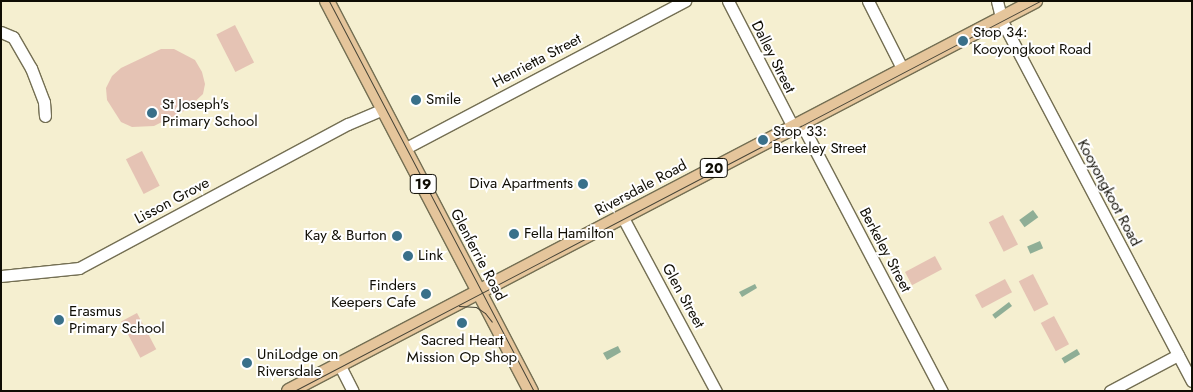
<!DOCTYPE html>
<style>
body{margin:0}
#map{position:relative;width:1193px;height:392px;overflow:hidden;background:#f5efd0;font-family:Jost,sans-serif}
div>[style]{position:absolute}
.green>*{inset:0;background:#e5c3b4;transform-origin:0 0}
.water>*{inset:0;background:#8fae96;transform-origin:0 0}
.roads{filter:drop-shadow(1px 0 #746f53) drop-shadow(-1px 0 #746f53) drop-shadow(0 1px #746f53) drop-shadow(0 -1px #746f53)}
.minor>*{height:11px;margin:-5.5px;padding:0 5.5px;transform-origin:5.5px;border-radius:5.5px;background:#fff}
.major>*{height:14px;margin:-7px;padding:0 7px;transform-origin:7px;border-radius:7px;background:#e5c59b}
.tram>*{height:1px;margin:-0.5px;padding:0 0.5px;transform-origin:0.5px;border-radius:0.5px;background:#474436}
.dots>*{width:14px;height:14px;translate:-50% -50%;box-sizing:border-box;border:2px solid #fff;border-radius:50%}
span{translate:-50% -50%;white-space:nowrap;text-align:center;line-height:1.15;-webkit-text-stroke:4px #fff;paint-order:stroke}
.shield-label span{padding:1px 4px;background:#fff;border:1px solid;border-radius:4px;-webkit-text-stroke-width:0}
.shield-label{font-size:14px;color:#0f0d04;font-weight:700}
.poi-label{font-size:15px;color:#0f0d04}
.left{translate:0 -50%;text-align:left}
.right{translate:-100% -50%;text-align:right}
.street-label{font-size:15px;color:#0f0d04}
.frame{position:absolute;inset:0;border:2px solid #0f0d04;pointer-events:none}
</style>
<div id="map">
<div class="green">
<i style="left:235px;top:25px;width:42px;height:21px;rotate:63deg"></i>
<i style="clip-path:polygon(161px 49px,174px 49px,195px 60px,202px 72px,205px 84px,203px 94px,186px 110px,154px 126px,132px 127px,121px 122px,107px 100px,106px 88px,112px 76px,121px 68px)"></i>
<i style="left:142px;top:151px;width:39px;height:18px;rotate:63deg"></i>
<i style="left:1003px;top:215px;width:33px;height:16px;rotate:63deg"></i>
<i style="left:935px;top:256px;width:15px;height:34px;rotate:62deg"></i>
<i style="left:1033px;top:274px;width:34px;height:16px;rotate:63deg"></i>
<i style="left:1005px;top:279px;width:15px;height:34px;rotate:62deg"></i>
<i style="left:137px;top:313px;width:41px;height:18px;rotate:62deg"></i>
<i style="left:1054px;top:316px;width:32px;height:15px;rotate:62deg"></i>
</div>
<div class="water">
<i style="left:1033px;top:210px;width:9px;height:17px;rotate:54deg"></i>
<i style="left:1040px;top:241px;width:8px;height:14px;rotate:67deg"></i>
<i style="clip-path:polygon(755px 284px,757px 288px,742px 297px,739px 292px)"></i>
<i style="left:1009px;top:302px;width:5px;height:21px;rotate:53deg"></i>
<i style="clip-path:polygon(618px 346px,621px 352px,607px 360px,603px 353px)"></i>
<i style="left:1077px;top:349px;width:6px;height:18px;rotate:59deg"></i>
</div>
<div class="roads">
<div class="minor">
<i style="left:728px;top:1px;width:142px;rotate:62.7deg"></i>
<i style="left:868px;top:1px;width:77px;rotate:63.1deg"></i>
<i style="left:997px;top:1px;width:21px;rotate:76deg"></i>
<i style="left:1002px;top:21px;width:407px;rotate:62.2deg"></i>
<i style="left:1px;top:32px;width:13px;rotate:23deg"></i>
<i style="left:13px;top:37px;width:36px;rotate:60deg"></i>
<i style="left:31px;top:68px;width:36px;rotate:69deg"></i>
<i style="left:44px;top:102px;width:14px;rotate:86deg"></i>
<i style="left:801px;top:123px;width:303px;rotate:62.3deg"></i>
<i style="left:404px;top:149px;width:318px;rotate:-27.8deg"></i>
<i style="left:622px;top:216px;width:199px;rotate:61.8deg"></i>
<i style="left:1px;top:276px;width:78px;rotate:-5.9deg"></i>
<i style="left:79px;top:268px;width:305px;rotate:-28.2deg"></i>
<i style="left:348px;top:124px;width:39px;rotate:-23deg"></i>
<i style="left:339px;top:364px;width:30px;rotate:63deg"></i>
<i style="left:1110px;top:391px;width:77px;rotate:-27.9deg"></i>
</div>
<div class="major">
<i style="left:327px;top:1px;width:440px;rotate:62.4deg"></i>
<i style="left:289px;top:391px;width:842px;rotate:-27.6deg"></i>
</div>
</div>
<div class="tram">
<i style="left:329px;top:1px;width:441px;rotate:62.3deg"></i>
<i style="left:459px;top:306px;width:17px;rotate:3deg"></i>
<i style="left:476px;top:307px;width:11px;rotate:34deg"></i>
<i style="left:485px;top:313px;width:11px;rotate:52deg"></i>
<i style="left:294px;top:391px;width:842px;rotate:-27.6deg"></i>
</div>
<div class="dots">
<i style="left:963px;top:41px;background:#39708a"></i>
<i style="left:416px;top:100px;background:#39708a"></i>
<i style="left:152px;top:113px;background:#39708a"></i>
<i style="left:763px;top:140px;background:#39708a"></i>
<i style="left:583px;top:184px;background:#39708a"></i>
<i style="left:514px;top:234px;background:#39708a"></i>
<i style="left:397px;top:236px;background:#39708a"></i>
<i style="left:408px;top:256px;background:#39708a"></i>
<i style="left:426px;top:294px;background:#39708a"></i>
<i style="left:59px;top:320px;background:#39708a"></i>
<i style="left:462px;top:323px;background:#39708a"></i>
<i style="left:247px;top:363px;background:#39708a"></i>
</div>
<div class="shield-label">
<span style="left:714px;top:168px">20</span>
<span style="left:423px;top:184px">19</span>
</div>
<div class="poi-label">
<span class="left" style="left:973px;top:41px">Stop 34:<br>Kooyongkoot Road</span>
<span class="left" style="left:426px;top:100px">Smile</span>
<span class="left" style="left:162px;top:113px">St Joseph's<br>Primary School</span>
<span class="left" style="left:773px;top:140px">Stop 33:<br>Berkeley Street</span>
<span class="right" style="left:573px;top:184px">Diva Apartments</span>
<span class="left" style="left:524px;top:234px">Fella Hamilton</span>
<span class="right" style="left:387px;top:236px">Kay &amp; Burton</span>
<span class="left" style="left:418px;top:256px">Link</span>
<span class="right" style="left:416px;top:294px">Finders<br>Keepers Cafe</span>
<span class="left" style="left:69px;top:320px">Erasmus<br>Primary School</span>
<span style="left:462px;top:349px">Sacred Heart<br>Mission Op Shop</span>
<span class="left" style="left:257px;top:363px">UniLodge on<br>Riversdale</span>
</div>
<div class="street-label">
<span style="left:773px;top:57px;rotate:63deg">Dalley Street</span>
<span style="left:537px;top:61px;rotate:-28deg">Henrietta Street</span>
<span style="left:641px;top:188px;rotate:-28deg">Riversdale Road</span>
<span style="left:1109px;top:193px;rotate:62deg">Kooyongkoot Road</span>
<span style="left:172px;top:201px;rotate:-28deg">Lisson Grove</span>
<span style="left:885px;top:250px;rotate:62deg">Berkeley Street</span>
<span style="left:478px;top:255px;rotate:62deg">Glenferrie Road</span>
<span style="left:683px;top:296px;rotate:61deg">Glen Street</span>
</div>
<div class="frame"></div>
</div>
